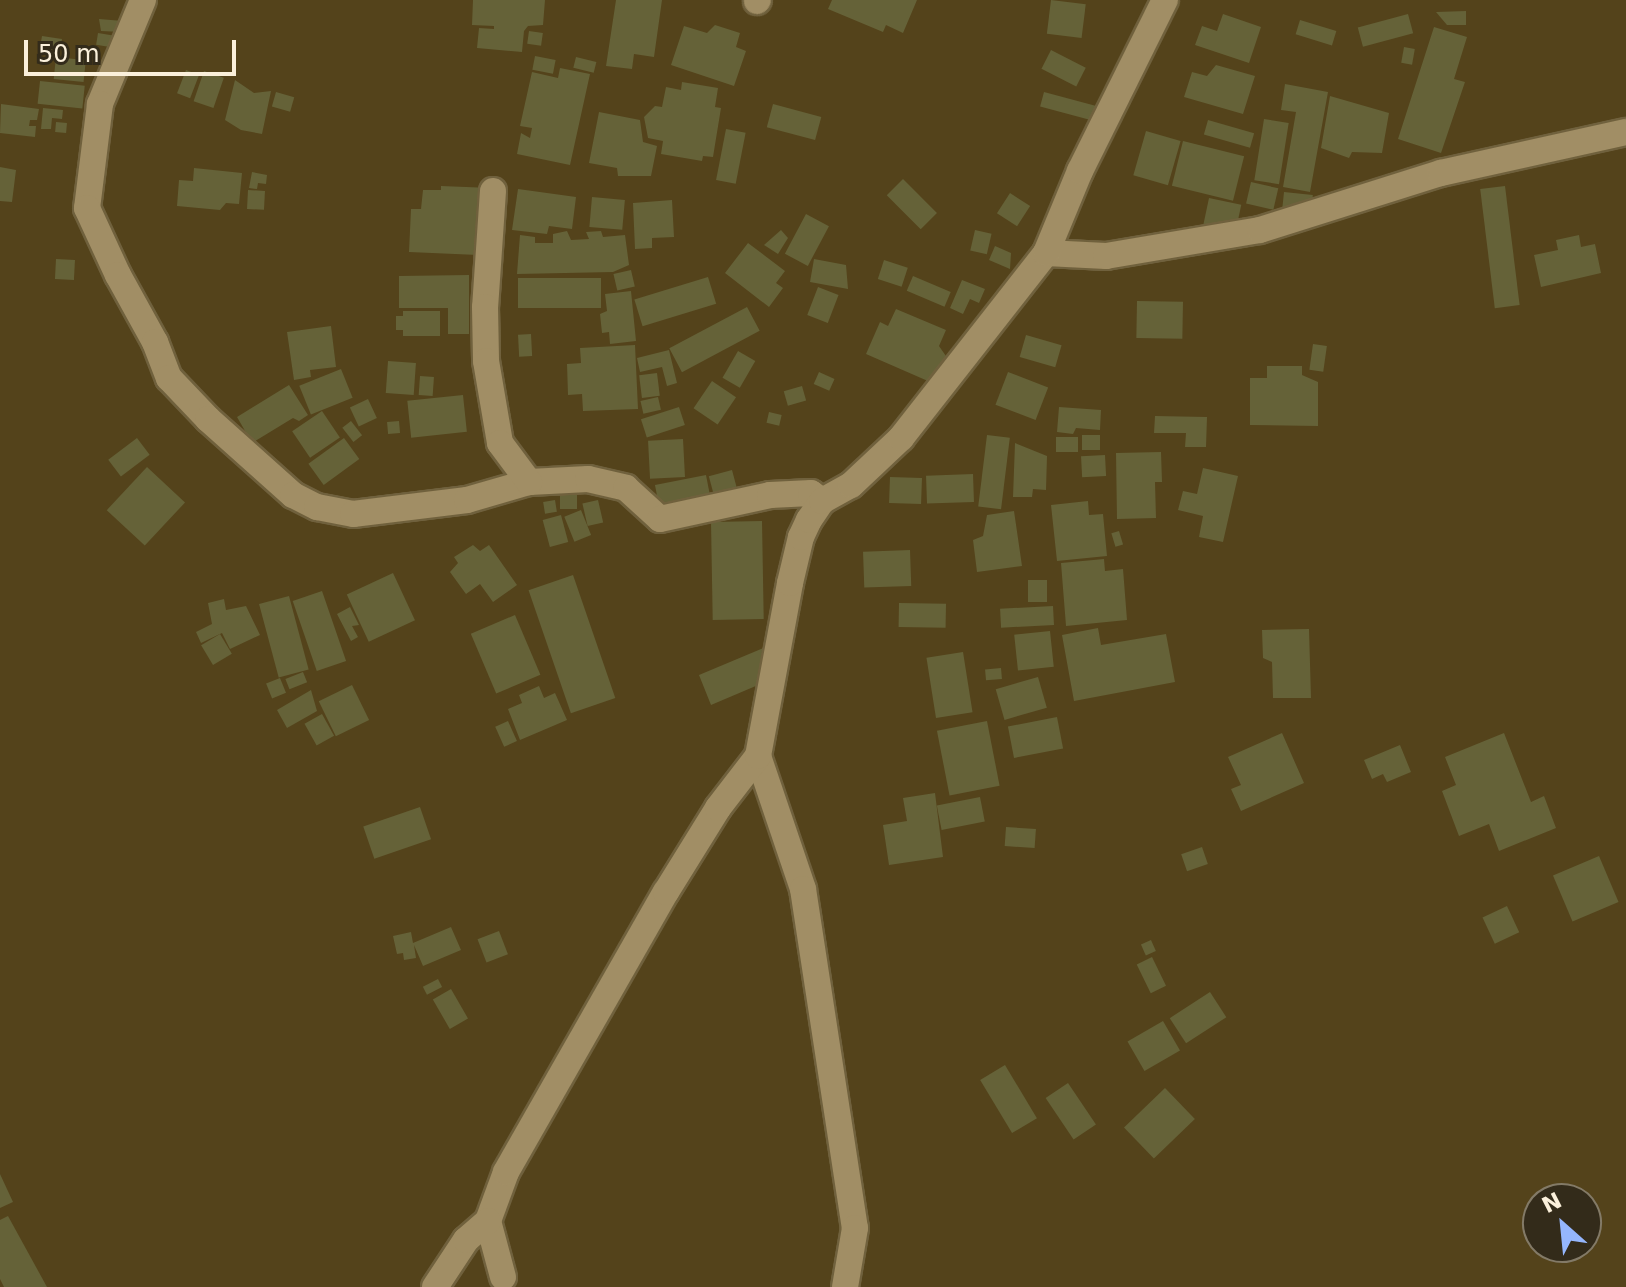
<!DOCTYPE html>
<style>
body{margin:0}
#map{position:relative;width:1626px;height:1287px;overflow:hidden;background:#54431b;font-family:"DejaVu Sans",sans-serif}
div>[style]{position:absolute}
.building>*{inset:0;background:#656238;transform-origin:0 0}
.roads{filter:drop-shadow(2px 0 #70613d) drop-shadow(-2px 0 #70613d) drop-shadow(0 2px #70613d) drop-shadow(0 -2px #70613d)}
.minor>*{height:26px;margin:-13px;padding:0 13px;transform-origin:13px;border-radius:13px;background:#a18e65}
span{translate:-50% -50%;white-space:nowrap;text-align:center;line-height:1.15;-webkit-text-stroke:8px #332b1a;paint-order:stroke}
.north{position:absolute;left:1522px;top:1183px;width:80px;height:80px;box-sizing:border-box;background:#332b1a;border:2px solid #837a67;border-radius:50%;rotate:333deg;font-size:22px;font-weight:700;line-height:32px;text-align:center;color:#fbf0db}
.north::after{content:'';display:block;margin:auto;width:28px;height:36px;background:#95b6fd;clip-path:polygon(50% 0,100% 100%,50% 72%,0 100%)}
.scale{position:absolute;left:24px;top:40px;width:212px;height:36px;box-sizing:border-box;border:4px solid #fbf0db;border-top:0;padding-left:10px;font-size:24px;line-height:28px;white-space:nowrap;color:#fbf0db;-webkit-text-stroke:6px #332b1a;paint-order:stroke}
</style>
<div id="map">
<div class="building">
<i style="clip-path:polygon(473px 0,545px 0,543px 25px,528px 26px,524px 31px,522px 52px,477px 48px,479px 28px,494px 29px,494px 26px,472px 25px)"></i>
<i style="clip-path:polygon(616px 0,662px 0,654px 57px,634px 54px,632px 69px,606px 66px)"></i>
<i style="clip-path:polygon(832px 0,917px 0,903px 33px,886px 25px,883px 32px,828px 9px)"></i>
<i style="left:1051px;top:0;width:35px;height:34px;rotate:7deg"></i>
<i style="clip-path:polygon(1466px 11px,1466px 25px,1447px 25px,1436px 12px)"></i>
<i style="clip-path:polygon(1223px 14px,1261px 27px,1249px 63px,1195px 45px,1202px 26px,1217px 31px)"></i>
<i style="left:1408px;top:14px;width:20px;height:52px;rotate:75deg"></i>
<i style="clip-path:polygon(99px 19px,123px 21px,122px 32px,101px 31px)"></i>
<i style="left:1300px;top:20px;width:38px;height:15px;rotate:17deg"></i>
<i style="clip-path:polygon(715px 25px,740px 33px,736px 47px,746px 51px,734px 86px,671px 65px,684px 26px,707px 33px)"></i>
<i style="clip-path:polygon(1434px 27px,1467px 37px,1454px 79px,1465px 82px,1441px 153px,1398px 139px)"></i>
<i style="left:529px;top:31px;width:14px;height:13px;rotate:8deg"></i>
<i style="left:98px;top:33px;width:20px;height:12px;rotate:9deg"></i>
<i style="clip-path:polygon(42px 36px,62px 39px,60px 51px,49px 49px,48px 55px,39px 53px)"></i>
<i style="left:1404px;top:47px;width:11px;height:16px;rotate:10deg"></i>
<i style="left:1051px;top:50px;width:39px;height:21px;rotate:27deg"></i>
<i style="left:535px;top:56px;width:21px;height:14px;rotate:11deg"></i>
<i style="left:56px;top:57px;width:30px;height:22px;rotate:6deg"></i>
<i style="left:576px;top:57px;width:21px;height:11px;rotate:14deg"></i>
<i style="clip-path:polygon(1216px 65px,1255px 76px,1243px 114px,1184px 97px,1192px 72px,1207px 76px)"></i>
<i style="clip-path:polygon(560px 68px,590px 74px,570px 165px,517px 154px,521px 133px,530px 138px,532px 128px,520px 126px,532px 72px,558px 78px)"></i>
<i style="left:186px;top:70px;width:14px;height:25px;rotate:21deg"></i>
<i style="left:204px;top:71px;width:21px;height:32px;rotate:19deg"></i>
<i style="clip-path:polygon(235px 80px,254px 93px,271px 91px,262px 134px,241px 130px,225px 120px)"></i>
<i style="left:40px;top:81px;width:45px;height:23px;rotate:6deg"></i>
<i style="clip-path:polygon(682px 82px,718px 88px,715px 107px,721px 108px,713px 157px,703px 156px,702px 161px,661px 154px,663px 141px,648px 138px,644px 117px,655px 106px,662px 107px,666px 87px,681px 90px)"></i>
<i style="clip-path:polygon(1285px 84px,1328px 92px,1310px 192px,1283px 187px,1296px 112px,1281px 110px)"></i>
<i style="left:276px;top:92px;width:19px;height:15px;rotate:16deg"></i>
<i style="left:1044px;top:92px;width:57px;height:15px;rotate:15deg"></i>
<i style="clip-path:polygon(1330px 96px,1389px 113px,1382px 153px,1352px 152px,1349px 158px,1321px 148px)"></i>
<i style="clip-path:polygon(1px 104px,39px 109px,37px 120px,30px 120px,29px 126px,36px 126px,35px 137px,0 133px)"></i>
<i style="left:773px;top:104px;width:50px;height:24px;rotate:15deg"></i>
<i style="clip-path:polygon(43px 108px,63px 110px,62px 119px,52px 118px,51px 129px,41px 129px)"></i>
<i style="clip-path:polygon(599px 112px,640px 120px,643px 142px,657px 146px,651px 176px,618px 176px,617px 168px,589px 163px)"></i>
<i style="left:1264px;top:119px;width:25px;height:62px;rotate:9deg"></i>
<i style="left:1208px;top:120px;width:48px;height:15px;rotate:16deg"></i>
<i style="left:56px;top:122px;width:11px;height:10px;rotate:5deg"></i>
<i style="left:726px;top:129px;width:20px;height:52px;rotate:11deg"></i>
<i style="left:1146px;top:131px;width:36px;height:46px;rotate:16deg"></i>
<i style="left:1183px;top:141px;width:63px;height:46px;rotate:14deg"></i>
<i style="clip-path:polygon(0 167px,16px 170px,12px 202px,0 201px)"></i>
<i style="clip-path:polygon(194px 168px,242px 173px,239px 204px,226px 203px,220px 210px,177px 206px,179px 180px,193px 181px)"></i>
<i style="clip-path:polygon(252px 172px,267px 175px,266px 184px,258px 183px,257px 189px,249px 188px)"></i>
<i style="left:903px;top:179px;width:48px;height:23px;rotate:45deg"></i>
<i style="left:1251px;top:182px;width:28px;height:22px;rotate:13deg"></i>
<i style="clip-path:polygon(441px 186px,491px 188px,478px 255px,409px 252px,411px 209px,421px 209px,423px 190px,441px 190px)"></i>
<i style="left:1505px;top:186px;width:120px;height:25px;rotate:83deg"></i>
<i style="clip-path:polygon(518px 189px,576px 197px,572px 229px,549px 226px,547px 234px,512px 230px)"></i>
<i style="left:248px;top:190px;width:17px;height:19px;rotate:3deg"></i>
<i style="left:1284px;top:192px;width:29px;height:17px;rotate:6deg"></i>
<i style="left:1010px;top:193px;width:24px;height:24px;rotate:33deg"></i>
<i style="left:592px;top:197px;width:33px;height:30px;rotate:5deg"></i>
<i style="left:1209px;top:198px;width:33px;height:28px;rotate:12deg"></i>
<i style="clip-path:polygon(672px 200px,674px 237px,652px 238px,652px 248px,635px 249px,633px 203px)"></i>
<i style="left:806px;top:214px;width:26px;height:45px;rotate:28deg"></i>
<i style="clip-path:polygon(781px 230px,788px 238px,778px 254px,764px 245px)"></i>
<i style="left:975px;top:230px;width:17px;height:21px;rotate:13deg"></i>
<i style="clip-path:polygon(567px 231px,571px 240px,589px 239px,586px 232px,601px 231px,603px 237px,625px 235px,629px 265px,613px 272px,517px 274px,520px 235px,535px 237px,535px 243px,553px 243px,553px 234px)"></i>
<i style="clip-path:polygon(1579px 235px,1581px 247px,1595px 244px,1601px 273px,1541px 287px,1534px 255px,1558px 250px,1556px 240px)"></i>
<i style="clip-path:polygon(748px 243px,785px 271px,776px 283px,783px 288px,769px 307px,725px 273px)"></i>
<i style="clip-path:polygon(995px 246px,1011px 253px,1010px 269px,989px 260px)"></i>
<i style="left:56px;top:259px;width:19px;height:20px;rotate:3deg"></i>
<i style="clip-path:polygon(814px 259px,846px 265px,848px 289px,810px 282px)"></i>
<i style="left:884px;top:260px;width:25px;height:20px;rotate:18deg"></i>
<i style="left:631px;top:270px;width:17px;height:18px;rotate:77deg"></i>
<i style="clip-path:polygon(469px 275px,469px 334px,448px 334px,448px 308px,399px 308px,399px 276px)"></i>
<i style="left:913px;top:276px;width:41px;height:16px;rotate:23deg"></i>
<i style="left:708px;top:277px;width:28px;height:77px;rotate:73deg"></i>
<i style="left:601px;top:278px;width:30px;height:83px;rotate:90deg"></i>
<i style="clip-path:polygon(962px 280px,985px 289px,979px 303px,970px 299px,963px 314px,950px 308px)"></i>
<i style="left:818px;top:287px;width:22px;height:30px;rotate:21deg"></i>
<i style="clip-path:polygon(631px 291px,636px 341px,610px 344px,609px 332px,602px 333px,600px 314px,607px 311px,605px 294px)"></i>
<i style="left:1137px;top:301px;width:46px;height:37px;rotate:1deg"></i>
<i style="left:747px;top:307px;width:27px;height:88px;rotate:62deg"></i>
<i style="clip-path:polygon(896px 309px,946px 330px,939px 346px,948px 359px,937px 385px,866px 354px,880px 322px,888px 326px)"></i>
<i style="clip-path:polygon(403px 311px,440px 311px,440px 336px,403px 336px,403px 330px,396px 330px,396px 316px,403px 316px)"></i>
<i style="clip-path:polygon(331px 326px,336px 367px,310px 370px,311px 377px,294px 380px,287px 332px)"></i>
<i style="left:531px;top:334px;width:22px;height:13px;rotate:87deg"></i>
<i style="left:1026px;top:335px;width:37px;height:23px;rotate:16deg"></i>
<i style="left:1313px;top:344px;width:14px;height:26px;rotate:8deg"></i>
<i style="clip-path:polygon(635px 345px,638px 409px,583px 411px,582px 394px,568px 395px,567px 364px,581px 363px,580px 348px)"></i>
<i style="clip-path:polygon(669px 350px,677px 383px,667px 386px,662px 367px,640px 372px,637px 358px)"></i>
<i style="left:738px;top:351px;width:20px;height:31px;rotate:30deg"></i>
<i style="left:388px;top:361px;width:28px;height:32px;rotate:4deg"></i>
<i style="clip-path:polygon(1267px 366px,1302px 366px,1302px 375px,1318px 382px,1318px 426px,1250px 425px,1250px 378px,1267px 378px)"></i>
<i style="left:341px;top:369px;width:31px;height:45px;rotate:68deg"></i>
<i style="left:819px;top:372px;width:17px;height:13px;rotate:24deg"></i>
<i style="left:1008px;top:372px;width:43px;height:35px;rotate:21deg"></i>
<i style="left:657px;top:373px;width:23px;height:18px;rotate:83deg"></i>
<i style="left:420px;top:376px;width:14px;height:19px;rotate:4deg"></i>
<i style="left:712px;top:381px;width:29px;height:33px;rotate:34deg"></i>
<i style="clip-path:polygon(289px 385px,308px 415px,299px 421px,293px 418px,252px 443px,237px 417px)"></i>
<i style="left:802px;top:386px;width:15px;height:19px;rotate:74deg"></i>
<i style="left:463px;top:395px;width:37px;height:56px;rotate:84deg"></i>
<i style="left:658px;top:397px;width:13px;height:18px;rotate:77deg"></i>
<i style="left:368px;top:399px;width:21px;height:20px;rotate:65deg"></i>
<i style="left:679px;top:407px;width:19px;height:40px;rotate:72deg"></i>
<i style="clip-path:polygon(1059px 407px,1101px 410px,1100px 430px,1076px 428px,1073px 434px,1057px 432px)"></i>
<i style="left:322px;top:411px;width:32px;height:36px;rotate:56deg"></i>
<i style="left:769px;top:412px;width:13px;height:11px;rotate:13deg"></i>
<i style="clip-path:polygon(1155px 416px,1207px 417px,1206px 447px,1185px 447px,1186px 433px,1154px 433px)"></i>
<i style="left:351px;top:421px;width:18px;height:11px;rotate:52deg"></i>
<i style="left:399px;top:421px;width:12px;height:12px;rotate:85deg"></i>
<i style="left:987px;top:435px;width:23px;height:72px;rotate:7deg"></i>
<i style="left:1082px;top:435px;width:18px;height:15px"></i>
<i style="left:1056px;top:437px;width:22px;height:15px"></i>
<i style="left:137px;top:438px;width:21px;height:36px;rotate:53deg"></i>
<i style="left:344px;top:438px;width:26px;height:44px;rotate:54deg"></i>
<i style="left:683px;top:439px;width:38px;height:35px;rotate:87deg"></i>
<i style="clip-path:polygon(1015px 443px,1047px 456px,1046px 490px,1033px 489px,1032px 497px,1013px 497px)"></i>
<i style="clip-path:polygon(1161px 452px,1162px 482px,1155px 482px,1156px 518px,1117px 519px,1116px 453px)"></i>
<i style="left:1105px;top:455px;width:21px;height:24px;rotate:87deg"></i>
<i style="left:147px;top:467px;width:52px;height:59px;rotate:43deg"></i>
<i style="clip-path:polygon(1203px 468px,1238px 476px,1223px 542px,1199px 537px,1203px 516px,1178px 510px,1183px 491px,1197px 494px)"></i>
<i style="left:732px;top:470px;width:28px;height:24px;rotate:75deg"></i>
<i style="left:973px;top:474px;width:28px;height:47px;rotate:88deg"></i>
<i style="left:706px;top:475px;width:25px;height:52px;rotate:79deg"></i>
<i style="left:890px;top:477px;width:32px;height:26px;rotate:2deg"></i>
<i style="left:560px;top:495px;width:17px;height:14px"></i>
<i style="left:555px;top:500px;width:12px;height:12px;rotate:81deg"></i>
<i style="left:598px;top:500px;width:23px;height:16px;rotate:77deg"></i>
<i style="clip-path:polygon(1088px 501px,1089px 515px,1103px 514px,1107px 556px,1057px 561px,1051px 505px)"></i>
<i style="left:581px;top:510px;width:27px;height:18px;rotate:68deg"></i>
<i style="clip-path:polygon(1014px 511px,1022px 566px,977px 572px,973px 540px,983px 536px,987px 515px)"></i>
<i style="left:561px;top:515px;width:28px;height:19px;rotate:75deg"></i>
<i style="left:762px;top:521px;width:98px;height:51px;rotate:89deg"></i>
<i style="left:1119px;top:531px;width:14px;height:8px;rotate:73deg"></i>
<i style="clip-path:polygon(473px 545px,480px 551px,489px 545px,517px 585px,493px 602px,480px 584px,466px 594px,450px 572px,458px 563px,454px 557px)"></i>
<i style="left:910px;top:550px;width:36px;height:47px;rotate:88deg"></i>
<i style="clip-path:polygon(1104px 559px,1105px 571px,1123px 569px,1127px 620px,1066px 626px,1061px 563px)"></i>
<i style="left:393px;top:573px;width:52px;height:51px;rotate:65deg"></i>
<i style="left:573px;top:575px;width:130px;height:47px;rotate:71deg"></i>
<i style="left:1028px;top:580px;width:19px;height:22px"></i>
<i style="left:322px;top:591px;width:74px;height:31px;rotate:71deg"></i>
<i style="left:289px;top:596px;width:76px;height:31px;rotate:75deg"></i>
<i style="clip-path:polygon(224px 599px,226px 610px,246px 606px,260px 635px,230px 649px,222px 633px,201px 643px,196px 632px,212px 624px,208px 603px)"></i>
<i style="left:899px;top:603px;width:47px;height:24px;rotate:1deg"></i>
<i style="left:1053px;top:606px;width:19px;height:53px;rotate:87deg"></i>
<i style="clip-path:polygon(350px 607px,359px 625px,352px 626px,358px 637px,351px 641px,337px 614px)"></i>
<i style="left:515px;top:615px;width:65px;height:48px;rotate:67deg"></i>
<i style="clip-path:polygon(1098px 628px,1101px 645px,1166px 634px,1175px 682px,1074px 701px,1062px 635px)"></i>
<i style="clip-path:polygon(1309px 629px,1311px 698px,1273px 698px,1272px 662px,1263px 658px,1262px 630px)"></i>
<i style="left:1050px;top:631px;width:36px;height:36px;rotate:84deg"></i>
<i style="left:220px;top:634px;width:23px;height:22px;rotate:59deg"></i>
<i style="clip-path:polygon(775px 643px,765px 682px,711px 705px,699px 675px)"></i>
<i style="left:963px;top:652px;width:61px;height:37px;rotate:81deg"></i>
<i style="left:1001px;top:668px;width:11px;height:16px;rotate:85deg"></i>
<i style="left:303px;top:672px;width:11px;height:19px;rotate:68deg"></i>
<i style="left:1038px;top:677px;width:32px;height:44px;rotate:74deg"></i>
<i style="left:280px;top:678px;width:16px;height:15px;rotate:68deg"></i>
<i style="left:352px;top:685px;width:39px;height:37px;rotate:64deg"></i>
<i style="clip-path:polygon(539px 686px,544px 698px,555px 693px,567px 720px,520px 740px,508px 709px,522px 703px,519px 695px)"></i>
<i style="clip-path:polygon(311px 690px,317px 711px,287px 728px,277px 710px)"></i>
<i style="left:322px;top:714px;width:25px;height:20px;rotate:61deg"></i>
<i style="left:1057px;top:717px;width:32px;height:50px;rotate:79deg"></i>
<i style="left:508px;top:721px;width:22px;height:14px;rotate:66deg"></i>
<i style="left:987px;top:721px;width:66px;height:51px;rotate:79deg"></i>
<i style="clip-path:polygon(1282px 733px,1304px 783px,1241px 811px,1231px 789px,1241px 785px,1228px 757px)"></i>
<i style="clip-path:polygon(1504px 733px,1531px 802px,1544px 796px,1556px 828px,1499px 851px,1489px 824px,1459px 836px,1442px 791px,1456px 785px,1445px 757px)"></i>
<i style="clip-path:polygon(1400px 745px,1411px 772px,1387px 782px,1383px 774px,1372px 779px,1364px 760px)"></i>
<i style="clip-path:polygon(935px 793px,943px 857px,889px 865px,883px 825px,907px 821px,903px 798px)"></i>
<i style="left:980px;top:797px;width:25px;height:44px;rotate:79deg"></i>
<i style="left:420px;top:807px;width:34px;height:60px;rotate:71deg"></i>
<i style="left:1006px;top:827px;width:30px;height:19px;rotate:4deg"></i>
<i style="left:1202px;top:847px;width:18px;height:22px;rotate:71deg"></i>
<i style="left:1599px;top:856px;width:50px;height:50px;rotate:67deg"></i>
<i style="left:1507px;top:906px;width:29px;height:27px;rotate:65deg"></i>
<i style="clip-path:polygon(451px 927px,461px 950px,423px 966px,414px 945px,416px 958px,404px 960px,403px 953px,397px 954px,393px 936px,411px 932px,413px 943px)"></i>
<i style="left:499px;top:931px;width:25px;height:23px;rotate:69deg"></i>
<i style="left:1151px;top:940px;width:12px;height:11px;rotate:66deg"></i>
<i style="left:1152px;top:957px;width:32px;height:17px;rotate:64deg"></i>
<i style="left:438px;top:979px;width:9px;height:17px;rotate:63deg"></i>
<i style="left:451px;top:989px;width:34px;height:21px;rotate:60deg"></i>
<i style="left:1210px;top:992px;width:30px;height:48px;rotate:57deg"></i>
<i style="left:1163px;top:1021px;width:34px;height:41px;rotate:60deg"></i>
<i style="left:1005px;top:1065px;width:62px;height:29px;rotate:59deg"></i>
<i style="left:1068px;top:1083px;width:50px;height:27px;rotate:56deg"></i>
<i style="left:1165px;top:1088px;width:43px;height:57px;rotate:46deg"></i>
<i style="clip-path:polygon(0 1174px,13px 1202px,0 1208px)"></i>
<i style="clip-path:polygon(8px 1216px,47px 1287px,4px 1287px,0 1279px,0 1220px)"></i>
</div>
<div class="roads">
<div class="minor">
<i style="left:143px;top:0;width:113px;rotate:112.5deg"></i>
<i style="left:100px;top:104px;width:105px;rotate:97.1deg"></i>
<i style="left:87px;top:208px;width:74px;rotate:65.2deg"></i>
<i style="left:118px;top:275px;width:77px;rotate:61.1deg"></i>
<i style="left:155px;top:342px;width:39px;rotate:69deg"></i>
<i style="left:169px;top:378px;width:57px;rotate:46.4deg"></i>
<i style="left:208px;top:419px;width:114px;rotate:41.8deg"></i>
<i style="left:293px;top:495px;width:27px;rotate:27deg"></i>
<i style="left:317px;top:507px;width:37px;rotate:11deg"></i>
<i style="left:353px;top:514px;width:115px;rotate:-7deg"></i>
<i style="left:467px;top:500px;width:65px;rotate:-16.2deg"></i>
<i style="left:529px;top:482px;width:59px;rotate:-2.9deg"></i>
<i style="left:588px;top:479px;width:39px;rotate:13deg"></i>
<i style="left:626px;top:488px;width:46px;rotate:42.4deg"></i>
<i style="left:660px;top:519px;width:113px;rotate:-12.3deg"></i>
<i style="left:770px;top:495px;width:41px;rotate:-2.8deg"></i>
<i style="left:811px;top:493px;width:14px;rotate:36deg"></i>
<i style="left:757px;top:1px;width:1px;rotate:-45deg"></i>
<i style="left:493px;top:191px;width:116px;rotate:93.9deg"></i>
<i style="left:485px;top:307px;width:54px;rotate:88.9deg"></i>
<i style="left:486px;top:361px;width:83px;rotate:80.3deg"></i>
<i style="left:500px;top:443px;width:49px;rotate:53.4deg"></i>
<i style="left:1046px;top:253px;width:60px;rotate:2.9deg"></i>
<i style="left:1106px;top:256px;width:156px;rotate:-9.6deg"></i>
<i style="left:1260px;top:230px;width:190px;rotate:-17.5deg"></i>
<i style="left:1441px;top:173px;width:189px;rotate:-12.5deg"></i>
<i style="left:758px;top:756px;width:140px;rotate:71.3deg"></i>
<i style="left:803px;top:889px;width:343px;rotate:81.3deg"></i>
<i style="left:855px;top:1228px;width:60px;rotate:99.6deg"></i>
<i style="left:503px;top:1277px;width:58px;rotate:-105deg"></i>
<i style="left:488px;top:1221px;width:52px;rotate:-69.8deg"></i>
<i style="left:506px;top:1172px;width:322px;rotate:-60.3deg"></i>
<i style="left:666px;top:892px;width:99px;rotate:-58.2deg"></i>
<i style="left:718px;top:808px;width:66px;rotate:-52.4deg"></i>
<i style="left:758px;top:756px;width:176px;rotate:-79.5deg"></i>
<i style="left:790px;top:583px;width:47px;rotate:-76.6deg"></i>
<i style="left:801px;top:537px;width:19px;rotate:-65deg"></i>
<i style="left:809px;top:520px;width:23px;rotate:-56deg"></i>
<i style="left:822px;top:501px;width:33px;rotate:-29deg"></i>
<i style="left:851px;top:485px;width:69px;rotate:-43.2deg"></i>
<i style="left:901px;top:438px;width:235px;rotate:-51.9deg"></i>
<i style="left:1046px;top:253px;width:89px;rotate:-67.5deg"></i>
<i style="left:1080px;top:171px;width:191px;rotate:-63.6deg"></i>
<i style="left:435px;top:1287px;width:56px;rotate:-56.6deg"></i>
<i style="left:466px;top:1240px;width:29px;rotate:-41deg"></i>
</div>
</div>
<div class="north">N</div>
<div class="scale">50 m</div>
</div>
